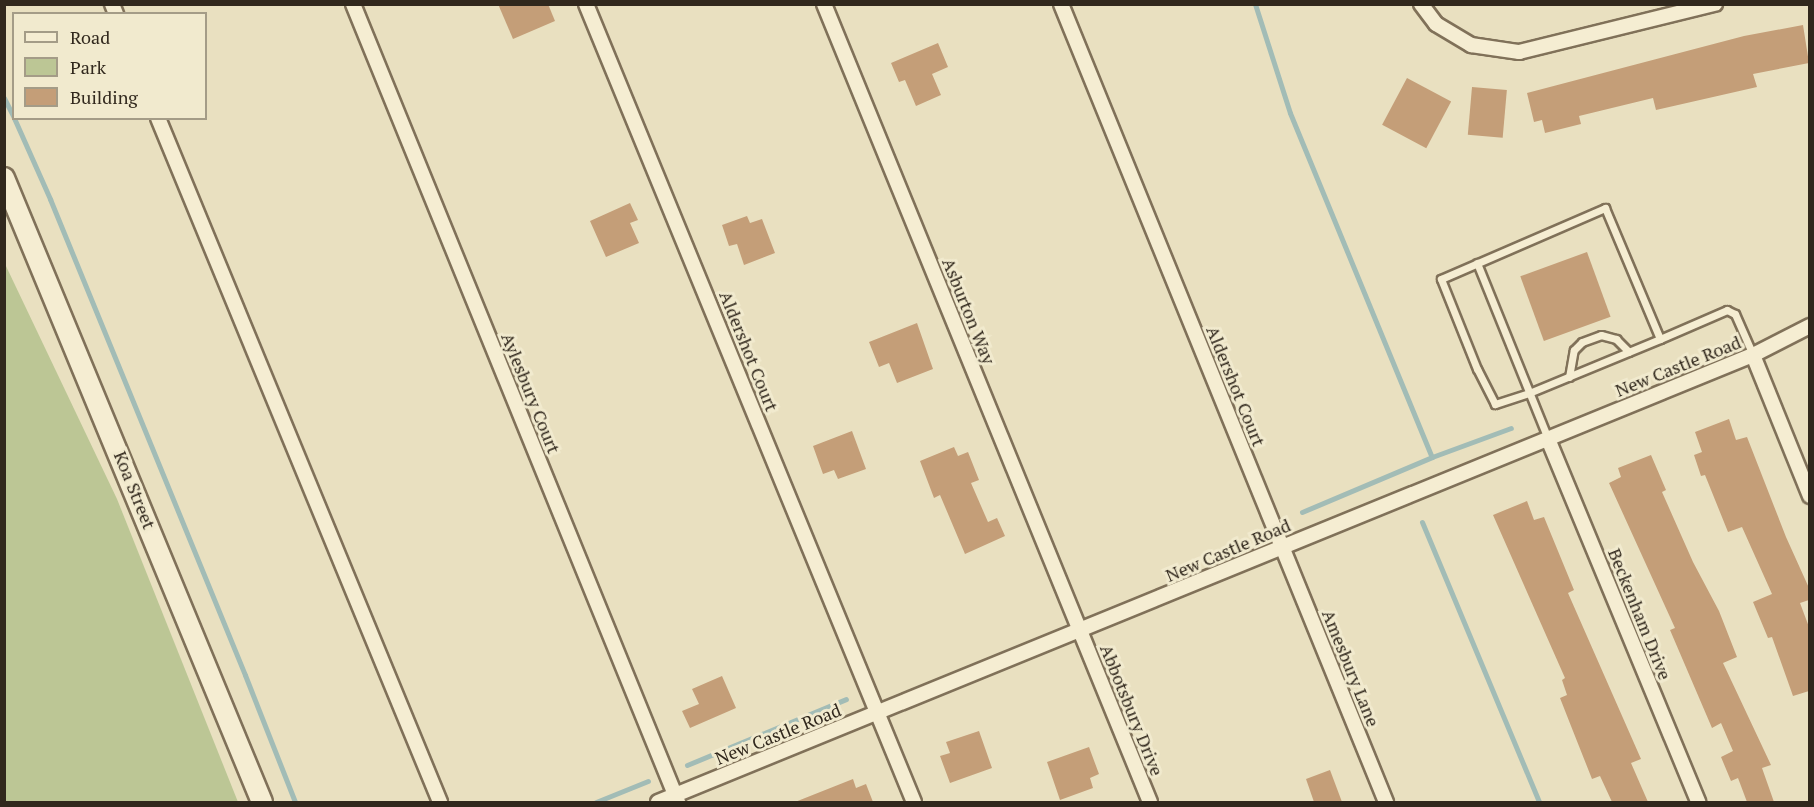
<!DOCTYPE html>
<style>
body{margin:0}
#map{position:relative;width:1814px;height:807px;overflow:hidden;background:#e9e0c0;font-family:"PT Serif",serif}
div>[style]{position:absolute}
.green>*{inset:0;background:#bcc695}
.stream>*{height:5px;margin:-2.5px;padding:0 2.5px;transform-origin:2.5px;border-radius:2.5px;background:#a2bcb6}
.building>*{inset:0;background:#c49e78;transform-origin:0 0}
.roads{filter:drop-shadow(2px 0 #807159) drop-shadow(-2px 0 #807159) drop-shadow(0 2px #807159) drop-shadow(0 -2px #807159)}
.lane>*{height:7px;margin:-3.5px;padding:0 3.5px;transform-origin:3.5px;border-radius:3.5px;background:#f5edd2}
.street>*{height:14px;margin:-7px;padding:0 7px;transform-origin:7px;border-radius:7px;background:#f5edd2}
.secondary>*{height:20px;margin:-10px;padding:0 10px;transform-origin:10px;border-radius:10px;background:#f5edd2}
span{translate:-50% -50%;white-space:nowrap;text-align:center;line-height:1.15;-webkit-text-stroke:6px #f1eace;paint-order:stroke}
.street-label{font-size:18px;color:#31281d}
.frame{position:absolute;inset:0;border:6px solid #31281d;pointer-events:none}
.legend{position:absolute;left:12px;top:12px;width:195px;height:108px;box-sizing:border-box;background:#f1eace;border:2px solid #a49c87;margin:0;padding:8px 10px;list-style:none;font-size:18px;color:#31281d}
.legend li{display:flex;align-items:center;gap:12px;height:30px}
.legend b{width:30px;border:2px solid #a49c87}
</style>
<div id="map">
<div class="green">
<i style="clip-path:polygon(5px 264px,117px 499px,238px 802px,5px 802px)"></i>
</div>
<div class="stream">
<i style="left:1255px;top:4px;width:114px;rotate:72.2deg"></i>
<i style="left:1290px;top:113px;width:372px;rotate:67.6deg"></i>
<i style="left:4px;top:98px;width:22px;rotate:63deg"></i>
<i style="left:14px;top:118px;width:89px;rotate:66deg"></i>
<i style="left:50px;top:199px;width:514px;rotate:67.72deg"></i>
<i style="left:245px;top:675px;width:136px;rotate:68.5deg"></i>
<i style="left:1302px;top:512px;width:141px;rotate:-22.9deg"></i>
<i style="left:1432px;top:457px;width:84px;rotate:-20.2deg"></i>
<i style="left:1422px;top:522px;width:303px;rotate:67.3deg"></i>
<i style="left:687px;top:765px;width:172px;rotate:-22.5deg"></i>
<i style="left:596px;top:802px;width:56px;rotate:-22deg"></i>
</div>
<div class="building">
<i style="clip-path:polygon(498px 4px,548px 4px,555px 21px,513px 39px)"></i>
<i style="clip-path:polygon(1803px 25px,1809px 63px,1753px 74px,1757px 87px,1656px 110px,1653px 98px,1579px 116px,1581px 124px,1545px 133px,1542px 120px,1534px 122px,1527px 93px,1744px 36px)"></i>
<i style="clip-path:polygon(938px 43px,948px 67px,932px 74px,941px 95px,916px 106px,905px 80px,899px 82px,891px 63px)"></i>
<i style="left:1407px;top:78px;width:50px;height:53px;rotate:28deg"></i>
<i style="left:1472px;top:87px;width:35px;height:48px;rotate:5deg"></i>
<i style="clip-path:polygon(630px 203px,638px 220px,630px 223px,639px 243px,606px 257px,590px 221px)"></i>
<i style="clip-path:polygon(747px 216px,750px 223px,762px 219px,775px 253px,744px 265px,737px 244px,729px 246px,722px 225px)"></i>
<i style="left:1587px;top:252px;width:69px;height:71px;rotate:70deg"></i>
<i style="clip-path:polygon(917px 323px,933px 369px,897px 383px,889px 363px,879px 367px,869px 342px)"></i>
<i style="clip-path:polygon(1729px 419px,1736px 440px,1747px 437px,1786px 537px,1809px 588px,1809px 600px,1800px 603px,1809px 627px,1809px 691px,1793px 696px,1772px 637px,1768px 638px,1753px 602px,1772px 594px,1742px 527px,1728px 532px,1705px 475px,1701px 476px,1694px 455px,1702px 452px,1695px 432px)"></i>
<i style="clip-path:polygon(852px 431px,866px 469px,838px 479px,834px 470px,823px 474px,813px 446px)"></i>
<i style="clip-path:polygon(954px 447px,958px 456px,968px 452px,979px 480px,971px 483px,988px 522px,997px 518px,1005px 536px,965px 554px,940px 495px,934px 498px,920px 461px)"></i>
<i style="clip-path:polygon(1651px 455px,1666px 490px,1662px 492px,1693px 562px,1719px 611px,1737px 657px,1723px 663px,1771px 765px,1762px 768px,1774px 802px,1747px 802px,1738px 778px,1731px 781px,1721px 757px,1733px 751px,1721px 723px,1712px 728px,1670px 630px,1675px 628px,1609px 483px,1621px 477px,1618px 468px)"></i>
<i style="clip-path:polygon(1527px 501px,1534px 520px,1544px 517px,1574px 590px,1568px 593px,1641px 759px,1631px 763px,1648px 802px,1612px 802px,1600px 776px,1592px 779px,1571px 726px,1560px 698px,1567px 695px,1562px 680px,1565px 678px,1493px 515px)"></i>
<i style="clip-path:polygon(722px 676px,736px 708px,690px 728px,682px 711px,699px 704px,692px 689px)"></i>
<i style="clip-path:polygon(979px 731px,992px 768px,950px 783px,940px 756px,950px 753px,946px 742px)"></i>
<i style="clip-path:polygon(1089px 747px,1099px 774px,1090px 778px,1093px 788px,1060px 800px,1047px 762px)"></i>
<i style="clip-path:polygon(1330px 770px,1342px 802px,1314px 802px,1306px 779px)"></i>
<i style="clip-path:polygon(853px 779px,856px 788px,866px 784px,873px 802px,795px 802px)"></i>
</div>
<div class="roads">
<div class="lane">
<i style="left:1477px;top:263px;width:190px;rotate:68deg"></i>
<i style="left:1660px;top:339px;width:142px;rotate:157.6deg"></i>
<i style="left:1529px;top:393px;width:36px;rotate:162deg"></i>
<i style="left:1495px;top:404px;width:39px;rotate:-117deg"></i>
<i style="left:1477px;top:369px;width:97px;rotate:-111.8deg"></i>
<i style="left:1441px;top:279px;width:179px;rotate:-23.4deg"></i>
<i style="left:1605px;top:208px;width:142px;rotate:67.2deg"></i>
<i style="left:1660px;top:339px;width:73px;rotate:-23.4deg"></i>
<i style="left:1727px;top:310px;width:9px;rotate:27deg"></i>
<i style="left:1735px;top:314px;width:45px;rotate:66.3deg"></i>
<i style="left:1569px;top:377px;width:27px;rotate:-80deg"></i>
<i style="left:1574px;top:350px;width:11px;rotate:-45deg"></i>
<i style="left:1582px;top:342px;width:20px;rotate:-20deg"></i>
<i style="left:1601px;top:335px;width:16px;rotate:15deg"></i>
<i style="left:1616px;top:339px;width:18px;rotate:45deg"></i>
</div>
<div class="street">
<i style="left:112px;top:4px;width:11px;rotate:68deg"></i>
<i style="left:353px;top:4px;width:862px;rotate:67.84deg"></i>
<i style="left:586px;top:4px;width:863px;rotate:67.66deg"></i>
<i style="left:824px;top:4px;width:862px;rotate:67.78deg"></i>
<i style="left:1061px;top:4px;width:862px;rotate:67.84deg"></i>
<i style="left:1421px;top:4px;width:25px;rotate:53deg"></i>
<i style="left:1436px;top:24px;width:41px;rotate:31deg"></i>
<i style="left:1471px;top:45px;width:49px;rotate:8.3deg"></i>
<i style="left:1519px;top:52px;width:202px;rotate:-13.8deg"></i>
<i style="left:158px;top:118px;width:740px;rotate:67.59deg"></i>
<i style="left:1753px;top:355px;width:152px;rotate:68deg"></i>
<i style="left:1548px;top:439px;width:393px;rotate:67.5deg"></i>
<i style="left:658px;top:802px;width:1183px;rotate:-22.21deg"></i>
<i style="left:1753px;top:355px;width:64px;rotate:-27deg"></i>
</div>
<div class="secondary">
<i style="left:4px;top:178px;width:675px;rotate:67.54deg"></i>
</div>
</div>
<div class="street-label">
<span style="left:969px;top:311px;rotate:68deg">Asburton Way</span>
<span style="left:749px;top:351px;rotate:68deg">Aldershot Court</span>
<span style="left:1678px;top:366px;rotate:-22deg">New Castle Road</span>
<span style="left:1236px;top:386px;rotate:68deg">Aldershot Court</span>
<span style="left:531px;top:393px;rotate:68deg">Aylesbury Court</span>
<span style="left:135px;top:490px;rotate:68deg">Koa Street</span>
<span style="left:1228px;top:550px;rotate:-23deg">New Castle Road</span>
<span style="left:1640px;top:614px;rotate:68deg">Beckenham Drive</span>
<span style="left:1351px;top:668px;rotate:68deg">Amesbury Lane</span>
<span style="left:1132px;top:710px;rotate:68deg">Abbotsbury Drive</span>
<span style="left:778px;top:734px;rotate:-22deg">New Castle Road</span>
</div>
<div class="frame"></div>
<ul class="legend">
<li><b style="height:8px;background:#f5edd2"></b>Road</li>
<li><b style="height:16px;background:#bcc695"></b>Park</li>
<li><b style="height:16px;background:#c49e78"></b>Building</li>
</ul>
</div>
